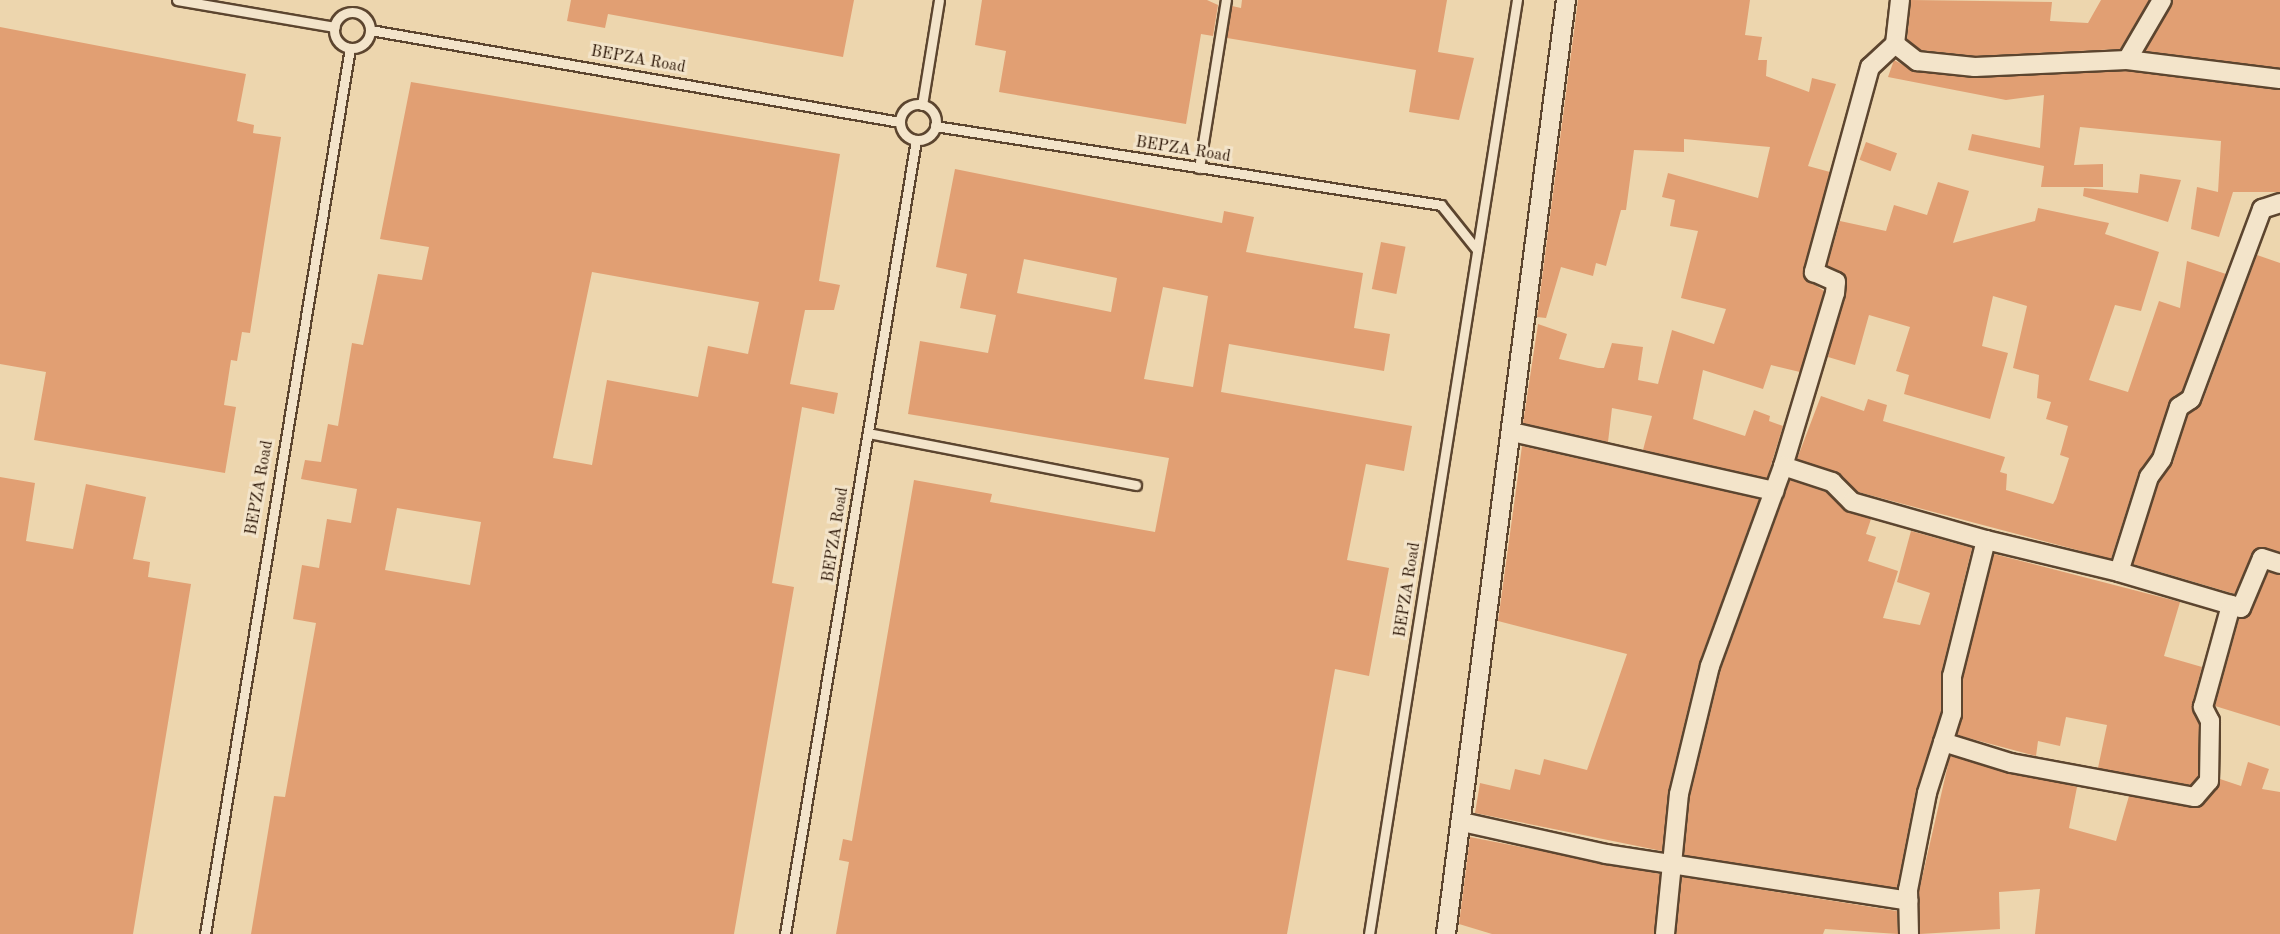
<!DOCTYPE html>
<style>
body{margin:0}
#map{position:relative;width:2280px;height:934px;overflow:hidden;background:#edd6ae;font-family:"Old Standard TT",serif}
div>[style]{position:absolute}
.building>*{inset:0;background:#e19f73;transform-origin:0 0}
.roads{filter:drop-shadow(2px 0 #5c452f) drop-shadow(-2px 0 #5c452f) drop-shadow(0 2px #5c452f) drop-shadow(0 -2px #5c452f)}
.lane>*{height:9px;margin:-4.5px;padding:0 4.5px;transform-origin:4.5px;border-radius:4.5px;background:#f3e4ca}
.lane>.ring{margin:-4.5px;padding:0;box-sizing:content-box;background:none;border:9px solid #f3e4ca;border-radius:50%}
.street>*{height:18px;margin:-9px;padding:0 9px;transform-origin:9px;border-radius:9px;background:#f3e4ca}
span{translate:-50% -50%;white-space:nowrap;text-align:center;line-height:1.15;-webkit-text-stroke:6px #f3e4ca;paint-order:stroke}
.street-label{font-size:16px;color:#2b1505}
</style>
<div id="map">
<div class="building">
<i style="clip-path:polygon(571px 0,854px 0,843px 57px,608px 14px,605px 28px,567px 21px)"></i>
<i style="clip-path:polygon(982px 0,1207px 0,1218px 5px,1213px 36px,1201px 34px,1186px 124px,999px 92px,1006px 51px,975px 45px)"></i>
<i style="clip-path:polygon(1242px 0,1447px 0,1438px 52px,1474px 58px,1459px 120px,1409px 112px,1416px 70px,1227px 38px,1232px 6px,1241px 8px)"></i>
<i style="clip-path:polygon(1578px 0,1750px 0,1745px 35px,1762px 37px,1758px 60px,1767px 60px,1766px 76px,1809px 92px,1812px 78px,1836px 84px,1808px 166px,1830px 172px,1803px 270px,1806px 279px,1824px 291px,1800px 372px,1771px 365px,1763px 389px,1703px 370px,1693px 419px,1745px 436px,1754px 410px,1770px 416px,1769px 421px,1783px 426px,1767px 478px,1643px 450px,1652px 416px,1612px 408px,1608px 442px,1523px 423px,1538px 324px,1567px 334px,1559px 359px,1598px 368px,1604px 368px,1612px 343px,1643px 347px,1638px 380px,1658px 384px,1672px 330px,1714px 344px,1726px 309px,1681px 298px,1698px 231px,1670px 226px,1675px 200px,1662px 197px,1668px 173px,1758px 198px,1770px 147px,1684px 139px,1684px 152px,1634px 150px,1626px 210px,1621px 210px,1606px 266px,1596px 263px,1593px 276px,1561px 267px,1546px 318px,1537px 317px)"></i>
<i style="clip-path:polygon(1911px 0,2052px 2px,2050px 21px,2088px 23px,2101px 0,2149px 0,2120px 49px,1975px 56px,1921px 50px,1907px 39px)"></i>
<i style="clip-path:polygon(2173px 0,2280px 0,2280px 68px,2145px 51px)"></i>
<i style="clip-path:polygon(0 27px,246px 74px,237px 121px,254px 125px,253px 133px,281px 137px,250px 333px,242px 332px,237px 361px,231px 360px,224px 405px,236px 407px,225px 473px,34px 440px,46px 372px,0 364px)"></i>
<i style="clip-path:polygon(1894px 60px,1916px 72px,1974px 78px,2127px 71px,2280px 90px,2280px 192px,2233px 192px,2219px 237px,2191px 229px,2197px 187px,2218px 192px,2221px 141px,2080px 127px,2074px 165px,2103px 164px,2103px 187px,2041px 187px,2044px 166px,1968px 150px,1972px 134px,2040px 148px,2044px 95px,2006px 100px,1888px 77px)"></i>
<i style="clip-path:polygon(evenodd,411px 82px,840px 154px,819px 281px,840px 285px,834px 310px,805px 310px,790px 384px,838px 393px,834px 414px,802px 407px,772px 583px,794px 587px,734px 934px,251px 934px,274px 796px,285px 797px,316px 623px,293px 619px,302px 565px,319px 568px,327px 519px,351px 523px,357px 489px,301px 479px,305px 460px,321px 462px,328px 424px,338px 426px,352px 343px,363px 345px,378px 274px,422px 280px,429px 247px,380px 239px,411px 82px,592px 272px,759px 302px,748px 354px,708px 346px,698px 397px,607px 380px,592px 465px,553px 458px,592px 272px,411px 82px,397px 508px,481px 522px,470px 585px,385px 570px,397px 508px)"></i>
<i style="left:1866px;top:142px;width:33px;height:19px;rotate:20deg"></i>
<i style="clip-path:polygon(evenodd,955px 169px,1222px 223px,1224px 211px,1254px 217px,1246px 252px,1363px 273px,1354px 328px,1390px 334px,1384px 371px,1229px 344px,1221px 392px,1412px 426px,1404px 471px,1366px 464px,1347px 560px,1389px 568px,1369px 676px,1335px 669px,1287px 934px,836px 934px,849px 862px,839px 860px,843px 839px,852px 841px,914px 480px,992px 494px,990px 502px,1155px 532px,1169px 458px,908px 414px,920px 341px,988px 353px,996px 315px,960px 308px,967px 274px,936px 267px,955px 169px,1024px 259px,1117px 278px,1111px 312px,1017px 293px,1024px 259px,955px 169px,1163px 287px,1208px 296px,1193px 387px,1144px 379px,1163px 287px)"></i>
<i style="clip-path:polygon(2140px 174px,2181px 180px,2168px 222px,2083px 196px,2084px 188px,2138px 193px)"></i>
<i style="clip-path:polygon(1938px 182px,1969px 191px,1953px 243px,2035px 221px,2038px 208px,2109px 223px,2105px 234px,2159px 252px,2141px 311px,2115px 305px,2089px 380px,2128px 392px,2159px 301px,2180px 308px,2187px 261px,2226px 274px,2182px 392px,2169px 403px,2152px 454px,2138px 474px,2111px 559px,1858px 492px,1836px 472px,1797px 459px,1821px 396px,1864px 411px,1868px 399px,1887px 405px,1883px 421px,2005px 457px,2000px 472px,2007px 474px,2006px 490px,2053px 504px,2056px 499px,2069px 458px,2060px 455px,2068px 426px,2046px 419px,2051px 402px,2037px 398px,2039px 375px,2013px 368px,2027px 306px,1993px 296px,1982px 346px,2008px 353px,1990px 419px,1904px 394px,1909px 375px,1896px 371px,1910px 327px,1869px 315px,1855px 365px,1828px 357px,1847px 283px,1841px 272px,1827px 266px,1840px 221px,1886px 231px,1894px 205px,1927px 215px)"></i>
<i style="left:1381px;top:242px;width:25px;height:48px;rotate:11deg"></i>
<i style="clip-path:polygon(2257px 255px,2280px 263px,2280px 552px,2255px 550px,2235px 594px,2133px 564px,2159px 482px,2173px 463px,2188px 414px,2202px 403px)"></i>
<i style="clip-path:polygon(1522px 446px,1759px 499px,1699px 663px,1668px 792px,1662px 851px,1475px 813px,1480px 783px,1510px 790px,1515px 769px,1540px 775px,1544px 759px,1587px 770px,1627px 654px,1498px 621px)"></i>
<i style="clip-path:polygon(0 477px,35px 483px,26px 541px,73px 549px,86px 484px,146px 497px,133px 559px,150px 562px,148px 577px,191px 584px,133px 934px,0 934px)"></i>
<i style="clip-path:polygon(1790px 480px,1826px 492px,1844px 510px,1871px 519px,1866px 534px,1876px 537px,1868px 561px,1898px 571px,1883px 618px,1920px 625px,1930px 593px,1897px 582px,1911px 531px,1972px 548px,1941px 674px,1941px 712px,1916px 790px,1897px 888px,1684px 855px,1690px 796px,1721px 669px)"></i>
<i style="clip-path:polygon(1994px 554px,2180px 602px,2164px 656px,2202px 667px,2192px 704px,2199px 724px,2198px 777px,2191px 785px,2098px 768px,2107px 725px,2066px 717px,2060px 746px,2038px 741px,2036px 756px,1957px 735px,1963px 677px)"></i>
<i style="clip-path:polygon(2268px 572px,2280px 575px,2280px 726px,2215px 706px,2239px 619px,2251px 613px)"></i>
<i style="clip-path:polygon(1950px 756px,2077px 787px,2069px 828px,2116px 841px,2129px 796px,2198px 808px,2220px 779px,2241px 786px,2248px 762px,2269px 769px,2262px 789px,2280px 792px,2280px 934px,2035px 934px,2040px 889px,1999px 892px,2000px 929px,1920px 934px,1919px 891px)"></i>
<i style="clip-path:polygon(1470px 837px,1660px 874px,1654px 934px,1492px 934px,1459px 924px)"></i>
<i style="clip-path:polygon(1682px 877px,1897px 911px,1898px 934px,1825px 929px,1823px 934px,1676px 934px)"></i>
</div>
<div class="roads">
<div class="lane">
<i style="left:177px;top:0;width:160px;rotate:9.7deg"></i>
<i class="ring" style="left:334px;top:12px;width:27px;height:27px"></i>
<i style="left:370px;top:30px;width:538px;rotate:9.85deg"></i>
<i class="ring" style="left:900px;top:104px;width:27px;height:27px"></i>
<i style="left:922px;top:105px;width:106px;rotate:-80.8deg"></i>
<i style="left:935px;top:126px;width:512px;rotate:8.87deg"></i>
<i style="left:1441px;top:205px;width:58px;rotate:51.3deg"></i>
<i style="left:1199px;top:168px;width:170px;rotate:-80.9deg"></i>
<i style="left:868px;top:433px;width:273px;rotate:11deg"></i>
<i style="left:205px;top:934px;width:898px;rotate:-80.71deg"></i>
<i style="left:785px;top:934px;width:805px;rotate:-80.63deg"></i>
<i style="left:1369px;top:934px;width:946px;rotate:-81deg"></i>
</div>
<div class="street">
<i style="left:1900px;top:0;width:44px;rotate:96.5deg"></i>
<i style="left:1895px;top:44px;width:28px;rotate:38deg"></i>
<i style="left:1917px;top:61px;width:58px;rotate:5.9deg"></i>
<i style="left:1975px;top:67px;width:152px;rotate:-2.6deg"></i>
<i style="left:2127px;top:60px;width:154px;rotate:7.1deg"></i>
<i style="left:1895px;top:44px;width:34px;rotate:137deg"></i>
<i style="left:1870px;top:67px;width:213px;rotate:105.3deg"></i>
<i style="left:1814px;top:272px;width:24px;rotate:24deg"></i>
<i style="left:1836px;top:282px;width:11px;rotate:95deg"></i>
<i style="left:1835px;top:293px;width:181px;rotate:106.7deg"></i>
<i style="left:1783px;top:466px;width:52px;rotate:18.1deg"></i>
<i style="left:1832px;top:482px;width:28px;rotate:45deg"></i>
<i style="left:1852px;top:502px;width:139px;rotate:15.8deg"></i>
<i style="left:1986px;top:540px;width:140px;rotate:104deg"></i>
<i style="left:1952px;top:676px;width:38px;rotate:90deg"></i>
<i style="left:1952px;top:714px;width:83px;rotate:107.6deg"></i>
<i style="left:1927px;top:793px;width:99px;rotate:101.1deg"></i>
<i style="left:1908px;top:890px;width:44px;rotate:88.7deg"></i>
<i style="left:2127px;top:60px;width:69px;rotate:-59.7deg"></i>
<i style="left:1512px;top:432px;width:269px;rotate:12.7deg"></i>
<i style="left:1986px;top:540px;width:137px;rotate:13.5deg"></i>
<i style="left:2119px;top:572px;width:100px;rotate:-72.5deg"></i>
<i style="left:2149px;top:477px;width:22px;rotate:-54deg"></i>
<i style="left:2162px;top:459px;width:55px;rotate:-71.9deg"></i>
<i style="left:2179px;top:407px;width:14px;rotate:-34deg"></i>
<i style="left:2191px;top:399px;width:203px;rotate:-69.5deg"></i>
<i style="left:2262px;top:209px;width:19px;rotate:-18deg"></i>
<i style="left:2119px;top:572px;width:127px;rotate:16.4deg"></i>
<i style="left:2241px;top:608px;width:54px;rotate:-67.2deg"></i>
<i style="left:2262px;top:558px;width:19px;rotate:18deg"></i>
<i style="left:1943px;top:742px;width:71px;rotate:17.2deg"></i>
<i style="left:2011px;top:763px;width:187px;rotate:10.5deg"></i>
<i style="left:2195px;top:797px;width:21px;rotate:-49deg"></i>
<i style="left:2209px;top:781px;width:60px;rotate:-89deg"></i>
<i style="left:2210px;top:721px;width:16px;rotate:-117deg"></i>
<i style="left:2203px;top:707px;width:106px;rotate:-74.6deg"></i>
<i style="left:1462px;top:822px;width:148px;rotate:12.5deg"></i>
<i style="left:1606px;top:854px;width:306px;rotate:8.8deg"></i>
<i style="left:1446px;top:934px;width:942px;rotate:-82.68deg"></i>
<i style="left:1665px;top:934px;width:141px;rotate:-84.3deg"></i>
<i style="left:1679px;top:794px;width:132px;rotate:-76.4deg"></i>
<i style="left:1710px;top:666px;width:213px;rotate:-69.9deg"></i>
</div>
</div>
<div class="street-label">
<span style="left:638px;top:60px;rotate:10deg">BEPZA Road</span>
<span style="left:1183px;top:150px;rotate:9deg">BEPZA Road</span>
<span style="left:260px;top:488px;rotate:-80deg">BEPZA Road</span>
<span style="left:836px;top:535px;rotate:-81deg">BEPZA Road</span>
<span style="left:1408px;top:590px;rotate:-81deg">BEPZA Road</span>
</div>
</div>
